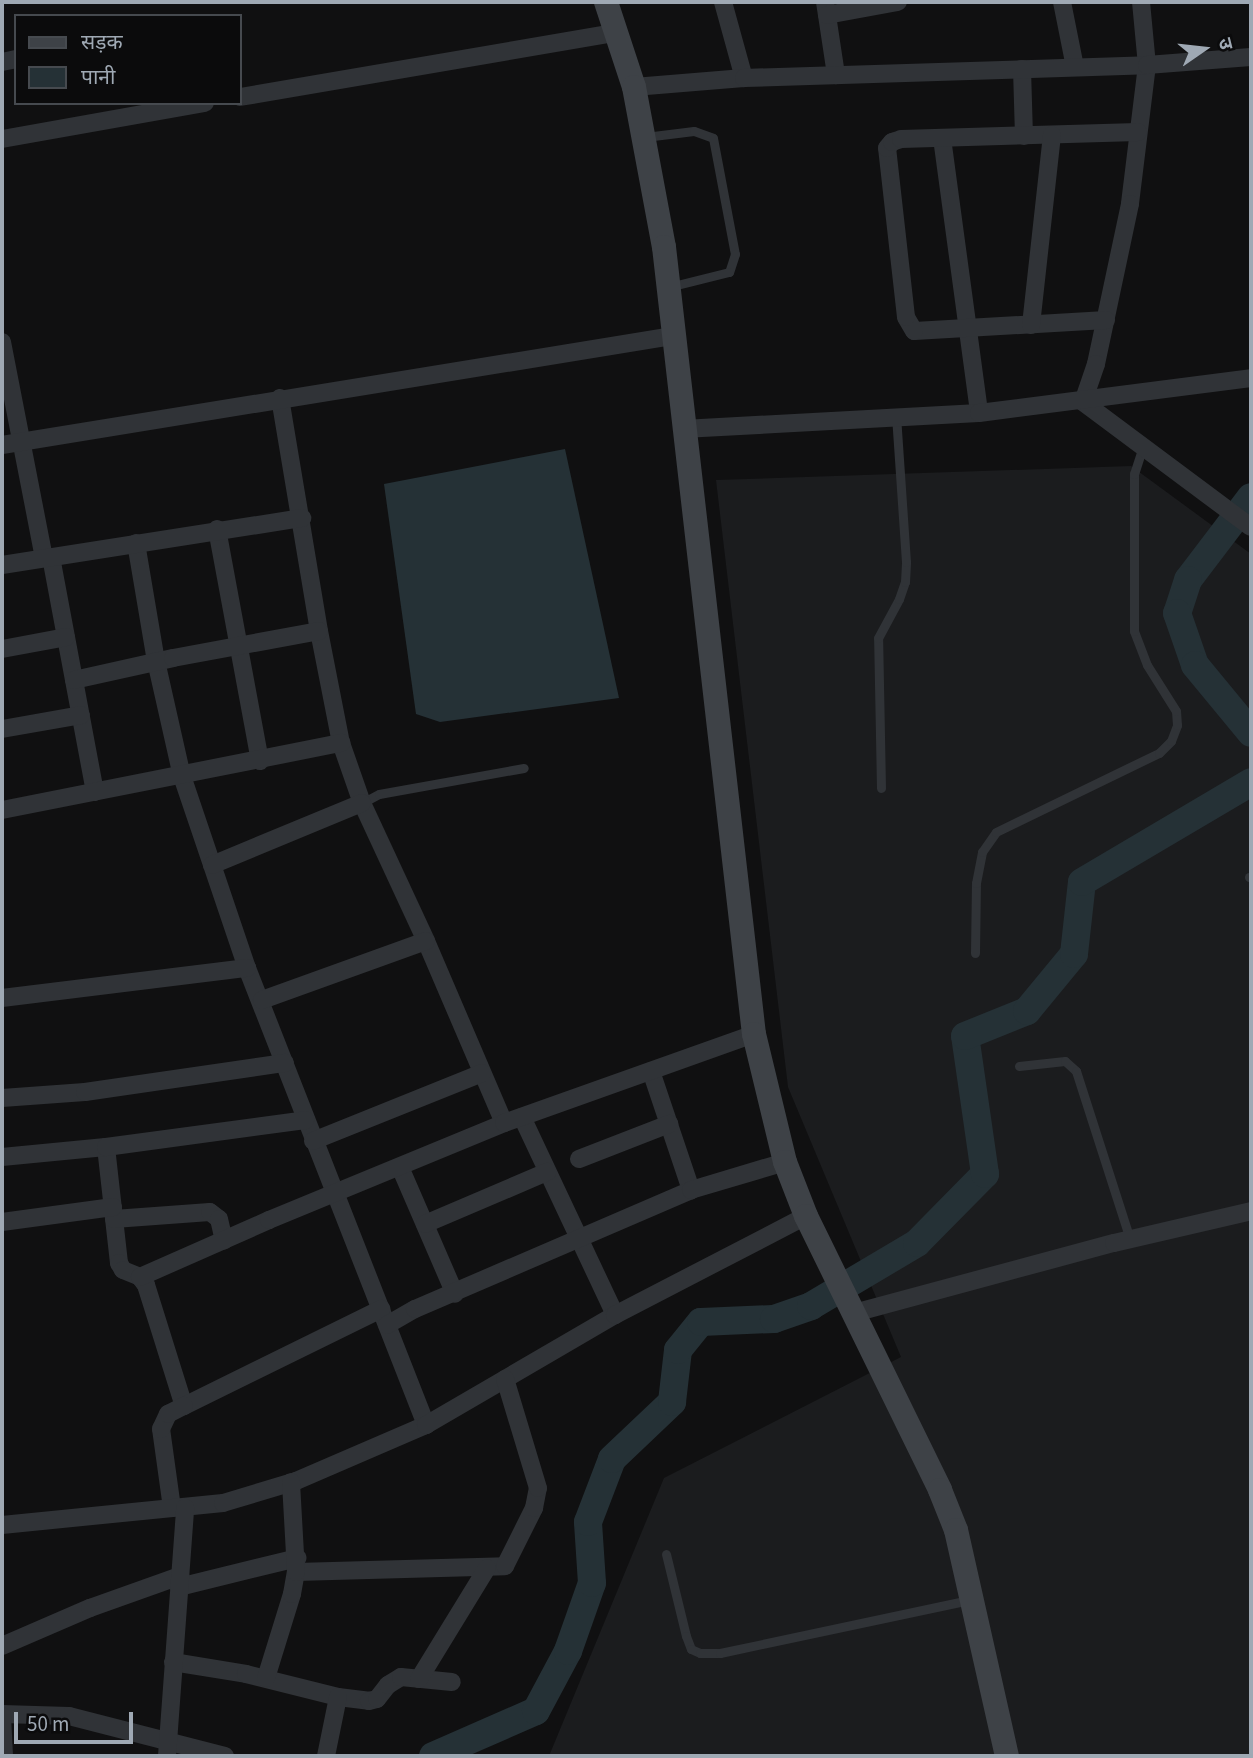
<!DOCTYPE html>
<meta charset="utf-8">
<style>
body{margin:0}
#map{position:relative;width:1253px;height:1758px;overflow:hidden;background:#101011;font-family:"Source Sans 3","Noto Sans Devanagari",sans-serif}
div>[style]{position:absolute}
.built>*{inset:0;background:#1b1c1e}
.water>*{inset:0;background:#253136}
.river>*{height:28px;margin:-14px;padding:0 14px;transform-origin:14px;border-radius:14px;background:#253136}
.lane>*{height:9px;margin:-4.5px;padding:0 4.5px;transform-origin:4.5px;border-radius:4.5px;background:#303337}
.street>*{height:18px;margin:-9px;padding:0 9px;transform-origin:9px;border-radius:9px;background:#303337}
.secondary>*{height:24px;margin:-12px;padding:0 12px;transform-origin:12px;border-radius:12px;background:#3e4247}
span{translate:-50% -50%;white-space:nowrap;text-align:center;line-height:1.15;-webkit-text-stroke:6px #0b0b0c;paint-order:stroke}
.frame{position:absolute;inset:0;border:4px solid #9fa9b4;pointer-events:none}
.legend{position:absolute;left:14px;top:14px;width:228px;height:91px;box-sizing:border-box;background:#0b0b0c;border:2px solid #464a4f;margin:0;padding:9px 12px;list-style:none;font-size:21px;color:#9fa9b4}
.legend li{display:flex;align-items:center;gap:14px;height:35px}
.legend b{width:35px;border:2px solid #464a4f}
.north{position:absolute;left:1169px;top:14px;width:70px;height:70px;-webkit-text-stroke:5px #0b0b0c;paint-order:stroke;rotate:76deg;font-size:19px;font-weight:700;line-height:28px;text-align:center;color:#9fa9b4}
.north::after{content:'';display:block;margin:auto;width:24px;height:32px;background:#9fa9b4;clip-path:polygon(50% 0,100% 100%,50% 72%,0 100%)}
.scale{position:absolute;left:14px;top:1712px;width:119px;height:32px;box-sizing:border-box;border:4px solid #9fa9b4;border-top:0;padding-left:9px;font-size:21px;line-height:24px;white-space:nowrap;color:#9fa9b4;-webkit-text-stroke:5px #0b0b0c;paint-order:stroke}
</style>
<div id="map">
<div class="built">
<i style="clip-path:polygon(1131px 466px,1251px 554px,1251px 1756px,549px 1756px,664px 1478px,901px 1357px,788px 1087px,716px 480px)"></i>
</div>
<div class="water">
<i style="clip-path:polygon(565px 449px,619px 698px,440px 722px,416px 714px,384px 484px)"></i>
</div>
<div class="river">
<i style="left:1251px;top:497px;width:104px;rotate:127.2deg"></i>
<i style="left:1188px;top:580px;width:35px;rotate:108deg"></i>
<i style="left:1177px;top:613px;width:55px;rotate:70.9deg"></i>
<i style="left:1195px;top:665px;width:88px;rotate:50.5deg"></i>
<i style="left:433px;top:1756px;width:112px;rotate:-23.6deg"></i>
<i style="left:536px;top:1711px;width:68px;rotate:-61.9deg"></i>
<i style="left:568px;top:1651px;width:72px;rotate:-70.6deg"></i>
<i style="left:592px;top:1583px;width:61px;rotate:-93.8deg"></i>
<i style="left:588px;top:1522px;width:67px;rotate:-69.1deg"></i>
<i style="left:612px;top:1459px;width:83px;rotate:-43.5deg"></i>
<i style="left:672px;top:1402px;width:52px;rotate:-83.4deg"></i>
<i style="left:678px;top:1350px;width:36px;rotate:-51deg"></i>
<i style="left:701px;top:1322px;width:73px;rotate:-2.4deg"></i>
<i style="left:774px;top:1319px;width:39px;rotate:-19deg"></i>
<i style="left:811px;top:1306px;width:123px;rotate:-30.7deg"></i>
<i style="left:917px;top:1243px;width:97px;rotate:-45.4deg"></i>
<i style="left:985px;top:1174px;width:139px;rotate:-98.2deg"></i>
<i style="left:965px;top:1036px;width:67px;rotate:-22deg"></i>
<i style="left:1027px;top:1011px;width:74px;rotate:-50.5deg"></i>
<i style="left:1074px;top:954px;width:72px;rotate:-83.7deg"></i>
<i style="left:1082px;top:882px;width:196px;rotate:-30.6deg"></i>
</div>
<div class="lane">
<i style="left:645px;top:137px;width:49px;rotate:-7deg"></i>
<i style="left:694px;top:131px;width:20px;rotate:20deg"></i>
<i style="left:713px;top:138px;width:118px;rotate:79.3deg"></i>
<i style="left:735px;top:254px;width:19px;rotate:108deg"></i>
<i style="left:729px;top:272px;width:62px;rotate:166deg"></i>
<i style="left:881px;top:788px;width:150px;rotate:-91.1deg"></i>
<i style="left:878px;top:638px;width:44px;rotate:-61.7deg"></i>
<i style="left:899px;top:599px;width:18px;rotate:-71deg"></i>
<i style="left:905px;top:582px;width:20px;rotate:-87deg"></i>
<i style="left:906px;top:562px;width:145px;rotate:-93.9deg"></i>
<i style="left:362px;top:803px;width:19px;rotate:-28deg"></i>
<i style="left:379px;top:794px;width:147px;rotate:-10.2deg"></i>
<i style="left:1249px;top:877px;width:2px"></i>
<i style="left:975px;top:953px;width:70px;rotate:-89.2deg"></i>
<i style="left:976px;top:883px;width:32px;rotate:-79deg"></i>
<i style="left:982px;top:852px;width:24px;rotate:-55deg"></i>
<i style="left:996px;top:832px;width:181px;rotate:-25.9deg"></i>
<i style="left:1159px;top:753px;width:17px;rotate:-45deg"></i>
<i style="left:1171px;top:741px;width:17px;rotate:-69deg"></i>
<i style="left:1177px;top:725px;width:14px;rotate:-94deg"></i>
<i style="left:1176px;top:711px;width:54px;rotate:-122.2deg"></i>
<i style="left:1147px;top:665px;width:36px;rotate:-111deg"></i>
<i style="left:1134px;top:631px;width:157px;rotate:-90deg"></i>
<i style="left:1134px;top:474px;width:28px;rotate:-72deg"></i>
<i style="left:1019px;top:1066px;width:46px;rotate:-6.2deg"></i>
<i style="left:1065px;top:1061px;width:15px;rotate:42deg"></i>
<i style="left:1076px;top:1071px;width:176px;rotate:72.2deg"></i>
<i style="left:666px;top:1554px;width:84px;rotate:76.3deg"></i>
<i style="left:686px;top:1636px;width:14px;rotate:69deg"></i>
<i style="left:691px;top:1649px;width:10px;rotate:24deg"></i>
<i style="left:700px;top:1653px;width:20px"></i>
<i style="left:720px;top:1653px;width:256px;rotate:-12deg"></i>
</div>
<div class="street">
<i style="left:723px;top:2px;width:79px;rotate:74.6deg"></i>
<i style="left:825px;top:2px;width:74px;rotate:81.4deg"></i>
<i style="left:1062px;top:2px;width:66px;rotate:78.7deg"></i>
<i style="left:1141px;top:2px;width:63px;rotate:84.6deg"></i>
<i style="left:1147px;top:65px;width:140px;rotate:97deg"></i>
<i style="left:1130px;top:204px;width:164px;rotate:102deg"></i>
<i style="left:1096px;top:364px;width:40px;rotate:108.9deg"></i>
<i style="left:1083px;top:402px;width:209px;rotate:36.7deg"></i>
<i style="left:827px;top:15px;width:72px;rotate:-10.4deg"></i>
<i style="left:2px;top:62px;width:14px;rotate:-12deg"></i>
<i style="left:1022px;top:69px;width:67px;rotate:88.3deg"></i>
<i style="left:634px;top:87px;width:110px;rotate:-4.7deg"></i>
<i style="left:744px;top:78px;width:403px;rotate:-1.8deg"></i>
<i style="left:1147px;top:65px;width:104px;rotate:-4.4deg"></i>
<i style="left:240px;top:97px;width:380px;rotate:-9.7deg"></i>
<i style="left:942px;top:138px;width:277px;rotate:82.3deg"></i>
<i style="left:2px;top:139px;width:206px;rotate:-10.1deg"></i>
<i style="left:1106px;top:320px;width:192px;rotate:176.7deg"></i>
<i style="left:914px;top:331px;width:16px;rotate:-120deg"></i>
<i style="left:906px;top:317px;width:170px;rotate:-96.4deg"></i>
<i style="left:887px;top:148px;width:8px;rotate:-50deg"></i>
<i style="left:892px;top:142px;width:9px;rotate:-18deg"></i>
<i style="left:901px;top:139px;width:237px;rotate:-1.7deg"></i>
<i style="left:1031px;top:325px;width:191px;rotate:-83.7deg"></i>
<i style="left:2px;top:342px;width:220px;rotate:79deg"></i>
<i style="left:280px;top:398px;width:236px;rotate:80.5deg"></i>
<i style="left:319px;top:631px;width:114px;rotate:78.9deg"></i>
<i style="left:341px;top:743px;width:64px;rotate:70.7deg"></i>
<i style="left:362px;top:803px;width:152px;rotate:65.1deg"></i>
<i style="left:426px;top:941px;width:198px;rotate:66.8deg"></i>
<i style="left:683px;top:429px;width:296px;rotate:-3.1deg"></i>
<i style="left:979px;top:413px;width:274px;rotate:-7.3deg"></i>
<i style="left:2px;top:445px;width:680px;rotate:-9.23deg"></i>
<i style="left:217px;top:529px;width:236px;rotate:79.5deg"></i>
<i style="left:136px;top:543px;width:120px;rotate:80.4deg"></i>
<i style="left:156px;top:661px;width:118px;rotate:77.3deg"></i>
<i style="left:182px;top:776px;width:203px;rotate:71.3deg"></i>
<i style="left:247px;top:968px;width:491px;rotate:68.6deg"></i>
<i style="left:51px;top:557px;width:239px;rotate:79.4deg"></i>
<i style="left:2px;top:565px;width:304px;rotate:-8.9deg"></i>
<i style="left:2px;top:649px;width:65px;rotate:-10.6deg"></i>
<i style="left:74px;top:680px;width:101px;rotate:-12.5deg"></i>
<i style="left:173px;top:658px;width:148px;rotate:-10.5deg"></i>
<i style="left:2px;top:729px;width:80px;rotate:-10deg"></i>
<i style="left:2px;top:810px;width:346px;rotate:-11.2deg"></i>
<i style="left:212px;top:865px;width:162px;rotate:-22.5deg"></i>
<i style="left:2px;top:998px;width:247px;rotate:-7deg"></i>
<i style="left:262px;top:1000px;width:174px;rotate:-19.8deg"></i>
<i style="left:651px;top:1071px;width:126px;rotate:71.4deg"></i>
<i style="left:2px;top:1098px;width:83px;rotate:-4.1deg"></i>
<i style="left:85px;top:1092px;width:202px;rotate:-8.3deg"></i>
<i style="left:522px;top:1117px;width:219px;rotate:64.8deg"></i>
<i style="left:313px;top:1141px;width:182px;rotate:-21.9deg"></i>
<i style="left:106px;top:1147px;width:117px;rotate:83.6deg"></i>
<i style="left:119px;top:1263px;width:8px;rotate:60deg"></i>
<i style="left:123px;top:1270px;width:18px;rotate:22deg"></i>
<i style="left:140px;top:1277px;width:10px;rotate:53deg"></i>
<i style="left:146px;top:1285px;width:127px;rotate:72.6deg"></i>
<i style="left:184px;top:1406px;width:220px;rotate:-26.2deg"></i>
<i style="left:2px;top:1157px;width:104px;rotate:-5.5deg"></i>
<i style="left:106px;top:1147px;width:201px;rotate:-7.7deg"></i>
<i style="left:579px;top:1159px;width:97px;rotate:-21.3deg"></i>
<i style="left:400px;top:1167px;width:138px;rotate:66.6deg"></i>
<i style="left:114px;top:1219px;width:96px;rotate:-4.2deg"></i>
<i style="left:210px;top:1212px;width:11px;rotate:38deg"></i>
<i style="left:219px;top:1219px;width:22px;rotate:77deg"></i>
<i style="left:2px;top:1222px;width:112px;rotate:-7.7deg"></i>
<i style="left:425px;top:1224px;width:133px;rotate:-23.1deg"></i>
<i style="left:140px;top:1277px;width:141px;rotate:-23.8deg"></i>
<i style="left:269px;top:1220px;width:254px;rotate:-22.4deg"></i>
<i style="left:504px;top:1123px;width:265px;rotate:-19.6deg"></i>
<i style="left:854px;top:1313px;width:269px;rotate:-15.1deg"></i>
<i style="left:1114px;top:1243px;width:141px;rotate:-13.1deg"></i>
<i style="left:387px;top:1325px;width:32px;rotate:-30deg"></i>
<i style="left:415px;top:1309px;width:301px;rotate:-23.3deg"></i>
<i style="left:691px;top:1190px;width:98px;rotate:-16.6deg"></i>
<i style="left:172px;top:1508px;width:80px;rotate:-97.9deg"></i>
<i style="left:161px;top:1429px;width:17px;rotate:-65deg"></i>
<i style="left:168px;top:1414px;width:18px;rotate:-27deg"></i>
<i style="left:2px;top:1525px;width:222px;rotate:-5.7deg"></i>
<i style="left:223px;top:1503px;width:76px;rotate:-16.8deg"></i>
<i style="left:296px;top:1481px;width:142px;rotate:-23.3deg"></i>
<i style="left:426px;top:1425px;width:219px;rotate:-30.2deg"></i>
<i style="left:615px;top:1315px;width:215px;rotate:-27.4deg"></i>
<i style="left:296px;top:1572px;width:209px;rotate:-1.6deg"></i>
<i style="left:505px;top:1566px;width:65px;rotate:-63.4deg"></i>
<i style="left:534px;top:1508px;width:20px;rotate:-79deg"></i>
<i style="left:538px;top:1488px;width:114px;rotate:-106.8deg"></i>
<i style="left:179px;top:1587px;width:122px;rotate:-13.8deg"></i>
<i style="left:2px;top:1646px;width:96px;rotate:-23.4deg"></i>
<i style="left:90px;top:1608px;width:96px;rotate:-19.6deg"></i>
<i style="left:173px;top:1662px;width:74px;rotate:9.3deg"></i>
<i style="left:246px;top:1674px;width:95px;rotate:14deg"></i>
<i style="left:338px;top:1697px;width:31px;rotate:7deg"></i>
<i style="left:369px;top:1701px;width:8px;rotate:-14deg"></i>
<i style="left:377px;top:1699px;width:18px;rotate:-52deg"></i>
<i style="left:388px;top:1685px;width:15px;rotate:-32deg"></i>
<i style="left:401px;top:1677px;width:51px;rotate:5.6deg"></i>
<i style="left:266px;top:1678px;width:88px;rotate:-72.8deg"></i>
<i style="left:292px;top:1594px;width:22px;rotate:-80deg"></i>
<i style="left:296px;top:1572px;width:90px;rotate:-93.2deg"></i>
<i style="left:419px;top:1679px;width:130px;rotate:-58.5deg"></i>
<i style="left:2px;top:1714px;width:67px;rotate:1.7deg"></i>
<i style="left:69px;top:1716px;width:161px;rotate:14.4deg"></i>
<i style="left:2px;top:1716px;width:40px;rotate:87.1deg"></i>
<i style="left:167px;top:1756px;width:249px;rotate:-85.8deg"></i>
<i style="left:326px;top:1756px;width:60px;rotate:-78.5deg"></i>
</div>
<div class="secondary">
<i style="left:606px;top:2px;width:89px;rotate:71.8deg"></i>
<i style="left:634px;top:87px;width:163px;rotate:79.4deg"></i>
<i style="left:664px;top:247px;width:792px;rotate:83.48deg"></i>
<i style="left:754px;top:1034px;width:132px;rotate:76.4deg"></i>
<i style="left:785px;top:1162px;width:58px;rotate:68.7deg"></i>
<i style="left:806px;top:1216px;width:305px;rotate:63.9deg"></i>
<i style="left:940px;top:1490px;width:43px;rotate:68.2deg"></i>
<i style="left:956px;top:1530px;width:232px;rotate:77.3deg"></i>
</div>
<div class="frame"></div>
<ul class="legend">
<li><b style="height:9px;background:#3e4247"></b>सड़क</li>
<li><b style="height:19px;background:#253136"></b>पानी</li>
</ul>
<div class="north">उ</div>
<div class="scale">50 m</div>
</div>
